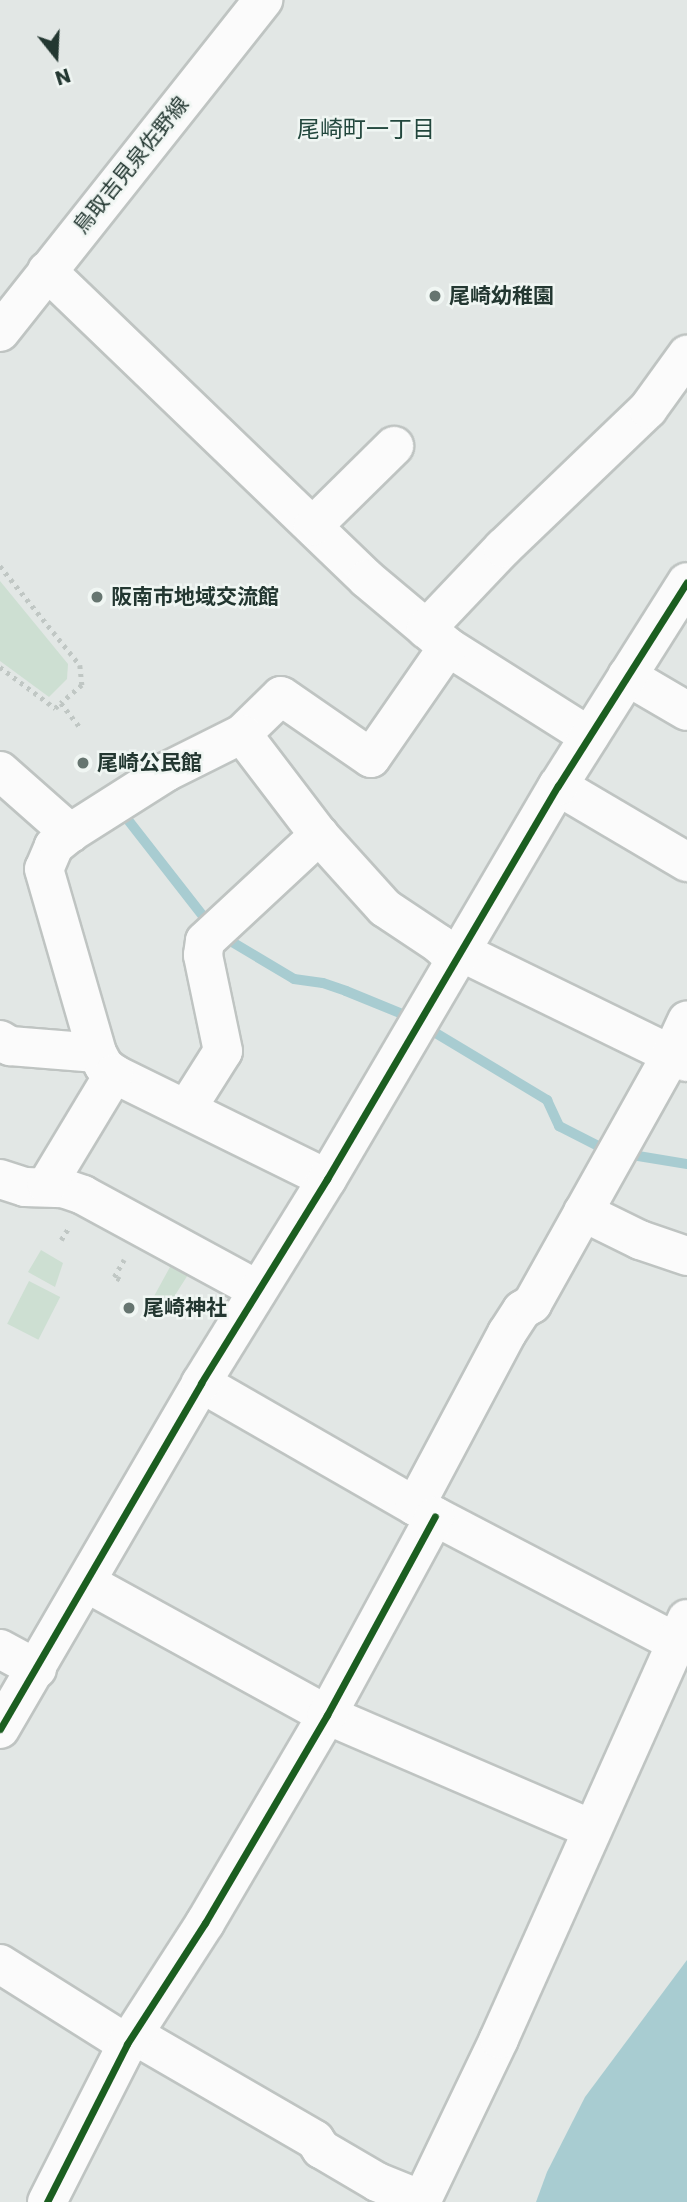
<!DOCTYPE html>
<meta charset="utf-8">
<style>
body{margin:0}
#map{position:relative;width:687px;height:2202px;overflow:hidden;background:#e2e7e5;font-family:Poppins,"Noto Sans JP",sans-serif}
div>[style]{position:absolute}
.green>*{inset:0;background:#cddfd2;transform-origin:0 0}
.water>*{inset:0;background:#a8ccd1}
.stream>*{height:10px;margin:-5px;padding:0 5px;transform-origin:5px;border-radius:5px;background:#a8ccd1}
.path>*{height:4.5px;margin-top:-2.25px;transform-origin:0;background:repeating-linear-gradient(90deg,#c0c7c4 0 3.5px,transparent 0 8.5px)}
.roads{filter:drop-shadow(2px 0 #bfc4c2) drop-shadow(-2px 0 #bfc4c2) drop-shadow(0 2px #bfc4c2) drop-shadow(0 -2px #bfc4c2)}
.minor>*{height:38px;margin:-19px;padding:0 19px;transform-origin:19px;border-radius:19px;background:#fbfbfb}
.secondary>*{height:38px;margin:-19px;padding:0 19px;transform-origin:19px;border-radius:19px;background:#fbfbfb}
.cycleway>*{height:7px;margin:-3.5px;padding:0 3.5px;transform-origin:3.5px;border-radius:3.5px;background:#1b5e20}
.dots>*{width:19px;height:19px;translate:-50% -50%;box-sizing:border-box;border:4px solid #f0f6f3;border-radius:50%}
span{translate:-50% -50%;white-space:nowrap;text-align:center;line-height:1.15;-webkit-text-stroke:5px #f0f6f3;paint-order:stroke}
.street-label{font-size:21px;color:#233731}
.poi-label{font-size:21px;color:#233731;font-weight:700}
.left{translate:0 -50%;text-align:left}
.neighbourhood-label{font-size:23px;color:#22473d}
.north{position:absolute;left:21px;top:21px;width:70px;height:70px;-webkit-text-stroke:5px #f0f6f3;paint-order:stroke;rotate:162deg;font-size:19px;font-weight:700;line-height:28px;text-align:center;color:#233731}
.north::after{content:'';display:block;margin:auto;width:24px;height:32px;background:#233731;clip-path:polygon(50% 0,100% 100%,50% 72%,0 100%)}
</style>
<div id="map">
<div class="green">
<i style="clip-path:polygon(0 581px,68px 664px,67px 679px,49px 697px,0 661px)"></i>
<i style="clip-path:polygon(105px 1228px,191px 1270px,165px 1311px,147px 1309px,170px 1267px)"></i>
<i style="clip-path:polygon(41px 1250px,63px 1263px,55px 1287px,28px 1272px)"></i>
<i style="left:29px;top:1281px;width:35px;height:48px;rotate:27deg"></i>
</div>
<div class="water">
<i style="clip-path:polygon(687px 1960px,687px 2202px,536px 2202px,547px 2172px,585px 2097px)"></i>
</div>
<div class="stream">
<i style="left:121px;top:811px;width:146px;rotate:52deg"></i>
<i style="left:222px;top:936px;width:84px;rotate:30.8deg"></i>
<i style="left:294px;top:979px;width:29px;rotate:8deg"></i>
<i style="left:323px;top:983px;width:24px;rotate:19deg"></i>
<i style="left:346px;top:991px;width:71px;rotate:22.2deg"></i>
<i style="left:424px;top:1026px;width:144px;rotate:31deg"></i>
<i style="left:547px;top:1100px;width:29px;rotate:65deg"></i>
<i style="left:559px;top:1126px;width:55px;rotate:27deg"></i>
<i style="left:626px;top:1154px;width:62px;rotate:9.3deg"></i>
</div>
<div class="path">
<i style="left:0;top:566px;width:127px;rotate:51.1deg"></i>
<i style="left:80px;top:665px;width:20px;rotate:84deg"></i>
<i style="left:82px;top:685px;width:28px;rotate:139deg"></i>
<i style="left:61px;top:703px;width:31px;rotate:52deg"></i>
<i style="left:0;top:667px;width:69px;rotate:36.7deg"></i>
<i style="left:55px;top:708px;width:8px;rotate:-40deg"></i>
<i style="left:61px;top:1240px;width:15px;rotate:-58deg"></i>
<i style="left:120px;top:1280px;width:7px;rotate:-153deg"></i>
<i style="left:114px;top:1277px;width:20px;rotate:-60deg"></i>
</div>
<div class="roads">
<div class="minor">
<i style="left:47px;top:271px;width:444px;rotate:43.9deg"></i>
<i style="left:367px;top:579px;width:106px;rotate:40deg"></i>
<i style="left:448px;top:647px;width:167px;rotate:32.3deg"></i>
<i style="left:313px;top:526px;width:114px;rotate:-44.6deg"></i>
<i style="left:426px;top:629px;width:112px;rotate:-46.5deg"></i>
<i style="left:503px;top:548px;width:201px;rotate:-43.8deg"></i>
<i style="left:648px;top:409px;width:67px;rotate:-54.2deg"></i>
<i style="left:627px;top:676px;width:69px;rotate:30.3deg"></i>
<i style="left:242px;top:734px;width:54px;rotate:-44.3deg"></i>
<i style="left:281px;top:696px;width:109px;rotate:34.6deg"></i>
<i style="left:371px;top:758px;width:135px;rotate:-55.3deg"></i>
<i style="left:0;top:771px;width:94px;rotate:41.5deg"></i>
<i style="left:70px;top:833px;width:114px;rotate:-32.4deg"></i>
<i style="left:166px;top:772px;width:85px;rotate:-26.6deg"></i>
<i style="left:242px;top:734px;width:127px;rotate:52.7deg"></i>
<i style="left:319px;top:835px;width:98px;rotate:47.9deg"></i>
<i style="left:385px;top:908px;width:65px;rotate:33.7deg"></i>
<i style="left:439px;top:944px;width:23px;rotate:43deg"></i>
<i style="left:558px;top:786px;width:150px;rotate:30.5deg"></i>
<i style="left:70px;top:833px;width:21px;rotate:141deg"></i>
<i style="left:54px;top:846px;width:25px;rotate:113deg"></i>
<i style="left:44px;top:869px;width:191px;rotate:73.9deg"></i>
<i style="left:461px;top:952px;width:251px;rotate:26deg"></i>
<i style="left:0;top:1040px;width:12px;rotate:31deg"></i>
<i style="left:10px;top:1046px;width:87px;rotate:4.6deg"></i>
<i style="left:97px;top:1053px;width:15px;rotate:62deg"></i>
<i style="left:104px;top:1066px;width:13px;rotate:39deg"></i>
<i style="left:114px;top:1074px;width:237px;rotate:26.2deg"></i>
<i style="left:187px;top:1108px;width:67px;rotate:-57.7deg"></i>
<i style="left:223px;top:1051px;width:98px;rotate:-101.8deg"></i>
<i style="left:203px;top:955px;width:14px;rotate:-82deg"></i>
<i style="left:205px;top:941px;width:156px;rotate:-42.9deg"></i>
<i style="left:0;top:1179px;width:26px;rotate:18deg"></i>
<i style="left:25px;top:1187px;width:38px;rotate:2deg"></i>
<i style="left:63px;top:1188px;width:21px;rotate:19deg"></i>
<i style="left:83px;top:1195px;width:199px;rotate:28.5deg"></i>
<i style="left:47px;top:1185px;width:130px;rotate:-58.9deg"></i>
<i style="left:583px;top:1212px;width:64px;rotate:26.2deg"></i>
<i style="left:640px;top:1240px;width:50px;rotate:18.8deg"></i>
<i style="left:201px;top:1383px;width:247px;rotate:29.9deg"></i>
<i style="left:415px;top:1506px;width:296px;rotate:27.6deg"></i>
<i style="left:415px;top:1506px;width:196px;rotate:-62deg"></i>
<i style="left:507px;top:1333px;width:27px;rotate:-57deg"></i>
<i style="left:522px;top:1310px;width:12px;rotate:-31deg"></i>
<i style="left:532px;top:1304px;width:285px;rotate:-60.8deg"></i>
<i style="left:671px;top:1055px;width:38px;rotate:-65deg"></i>
<i style="left:87px;top:1583px;width:274px;rotate:28.8deg"></i>
<i style="left:327px;top:1715px;width:288px;rotate:23.3deg"></i>
<i style="left:0;top:1649px;width:42px;rotate:28.4deg"></i>
<i style="left:0;top:1729px;width:400px;rotate:-59.8deg"></i>
<i style="left:201px;top:1383px;width:240px;rotate:-58.3deg"></i>
<i style="left:327px;top:1179px;width:456px;rotate:-59.6deg"></i>
<i style="left:558px;top:786px;width:241px;rotate:-57.7deg"></i>
<i style="left:0;top:1964px;width:150px;rotate:32.2deg"></i>
<i style="left:127px;top:2044px;width:15px;rotate:-20deg"></i>
<i style="left:141px;top:2039px;width:201px;rotate:30.1deg"></i>
<i style="left:315px;top:2140px;width:11px;rotate:56deg"></i>
<i style="left:321px;top:2149px;width:65px;rotate:30.5deg"></i>
<i style="left:377px;top:2182px;width:48px;rotate:21.8deg"></i>
<i style="left:47px;top:2202px;width:177px;rotate:-63.1deg"></i>
<i style="left:127px;top:2044px;width:144px;rotate:-57.2deg"></i>
<i style="left:205px;top:1923px;width:241px;rotate:-59.6deg"></i>
<i style="left:327px;top:1715px;width:226px;rotate:-61.5deg"></i>
<i style="left:421px;top:2202px;width:181px;rotate:-64.4deg"></i>
<i style="left:499px;top:2039px;width:460px;rotate:-65.9deg"></i>
</div>
<div class="secondary">
<i style="left:0;top:332px;width:424px;rotate:-51.6deg"></i>
</div>
</div>
<div class="cycleway">
<i style="left:0;top:1729px;width:400px;rotate:-59.8deg"></i>
<i style="left:201px;top:1383px;width:240px;rotate:-58.3deg"></i>
<i style="left:327px;top:1179px;width:456px;rotate:-59.6deg"></i>
<i style="left:558px;top:786px;width:241px;rotate:-57.7deg"></i>
<i style="left:47px;top:2202px;width:177px;rotate:-63.1deg"></i>
<i style="left:127px;top:2044px;width:144px;rotate:-57.2deg"></i>
<i style="left:205px;top:1923px;width:241px;rotate:-59.6deg"></i>
<i style="left:327px;top:1715px;width:226px;rotate:-61.5deg"></i>
</div>
<div class="dots">
<i style="left:435px;top:296px;background:#667570"></i>
<i style="left:97px;top:597px;background:#667570"></i>
<i style="left:83px;top:763px;background:#667570"></i>
<i style="left:129px;top:1308px;background:#667570"></i>
</div>
<div class="street-label">
<span style="left:131px;top:165px;rotate:-51deg">鳥取吉見泉佐野線</span>
</div>
<div class="poi-label">
<span class="left" style="left:449px;top:296px">尾崎幼稚園</span>
<span class="left" style="left:111px;top:597px">阪南市地域交流館</span>
<span class="left" style="left:97px;top:763px">尾崎公民館</span>
<span class="left" style="left:143px;top:1308px">尾崎神社</span>
</div>
<div class="neighbourhood-label">
<span style="left:366px;top:129px">尾崎町一丁目</span>
</div>
<div class="north">N</div>
</div>
